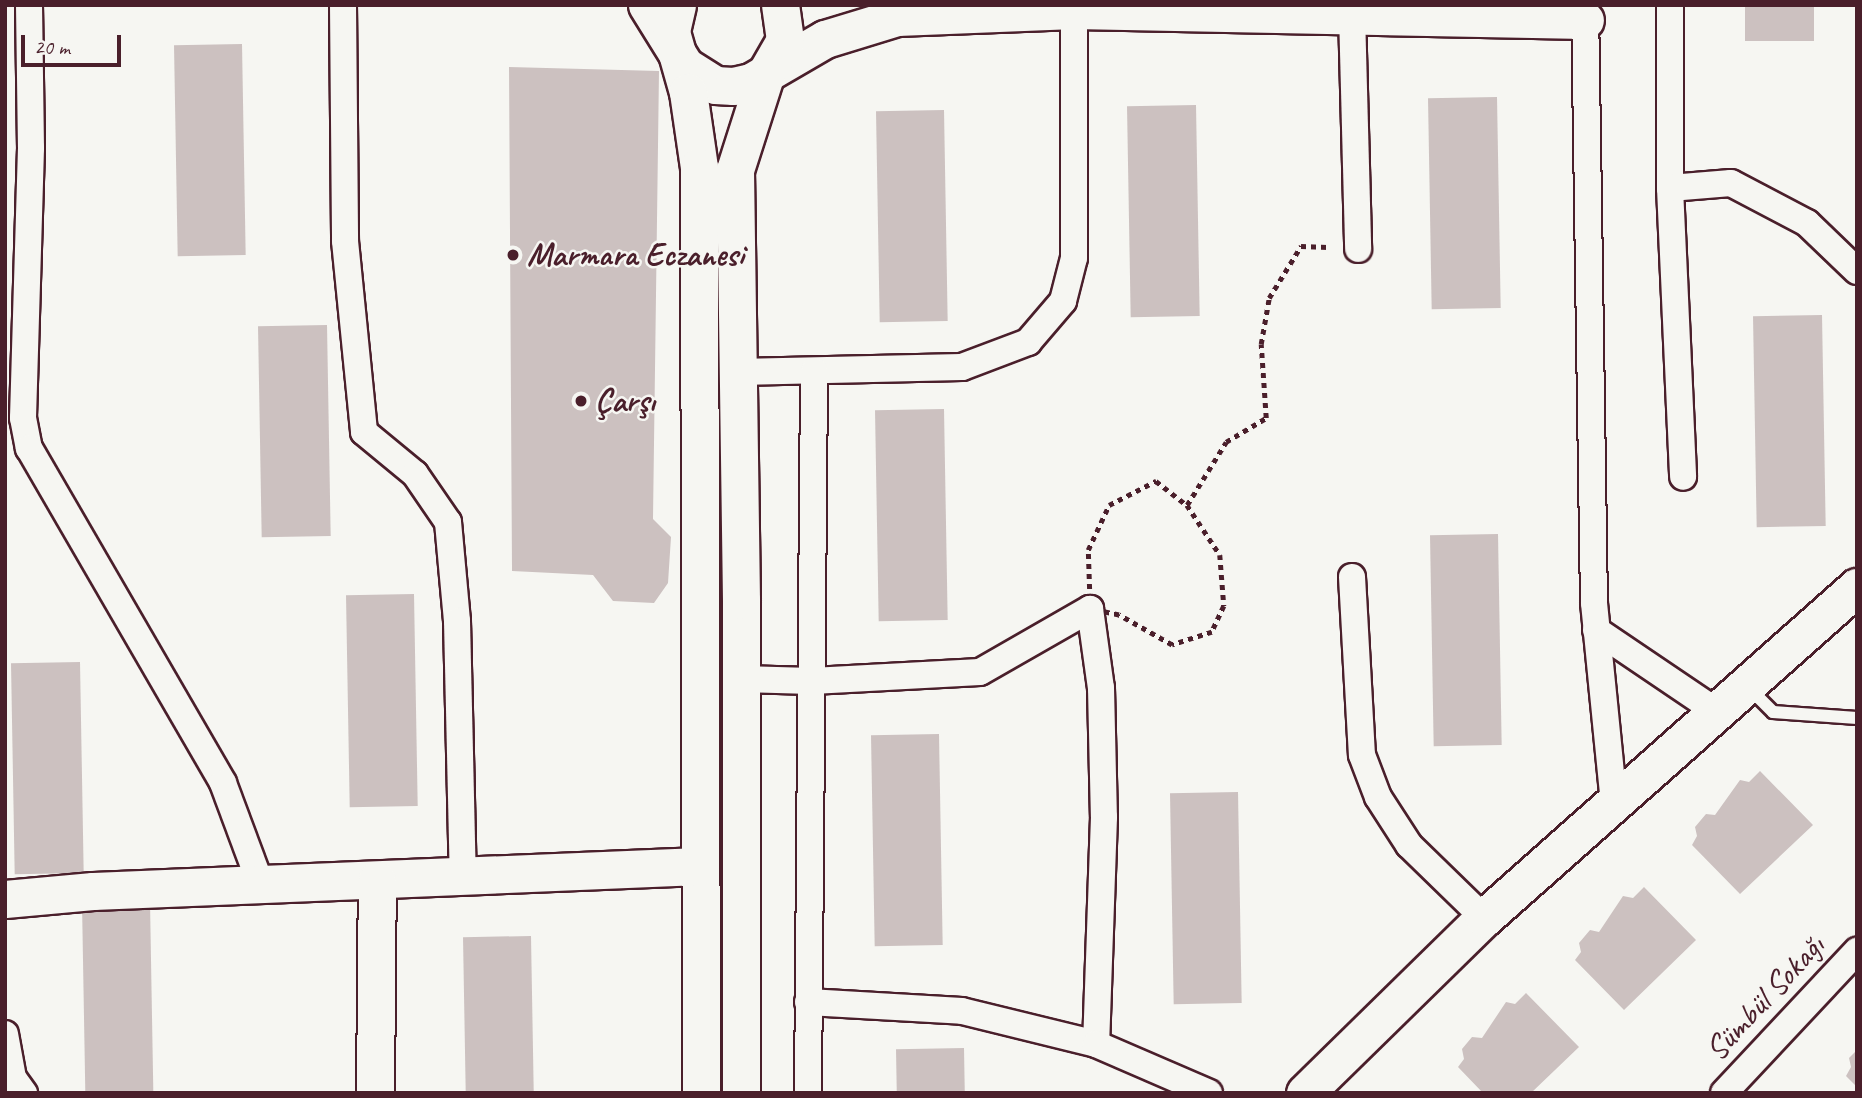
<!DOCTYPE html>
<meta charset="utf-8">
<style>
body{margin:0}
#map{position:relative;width:1862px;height:1098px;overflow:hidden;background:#f6f6f2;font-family:Caveat,sans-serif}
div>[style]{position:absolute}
.building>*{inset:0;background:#ccc1c0;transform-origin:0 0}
.path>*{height:4.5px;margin-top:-2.25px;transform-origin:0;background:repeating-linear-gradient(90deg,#4a1f2b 0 5px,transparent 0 10px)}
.roads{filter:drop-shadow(2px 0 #4a1f2b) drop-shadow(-2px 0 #4a1f2b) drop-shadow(0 2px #4a1f2b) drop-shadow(0 -2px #4a1f2b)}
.lane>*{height:12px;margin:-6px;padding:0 6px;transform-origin:6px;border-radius:6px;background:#f6f6f2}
.street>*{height:26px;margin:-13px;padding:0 13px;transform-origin:13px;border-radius:13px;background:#f6f6f2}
.secondary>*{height:37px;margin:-18.5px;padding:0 18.5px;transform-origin:18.5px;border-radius:18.5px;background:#f6f6f2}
.dots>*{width:19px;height:19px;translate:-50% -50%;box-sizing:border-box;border:4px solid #f6f6f2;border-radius:50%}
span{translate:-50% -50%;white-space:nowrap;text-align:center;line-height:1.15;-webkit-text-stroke:5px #f6f6f2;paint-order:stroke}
.poi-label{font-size:33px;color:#4a1f2b;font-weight:700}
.left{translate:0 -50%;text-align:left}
.street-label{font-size:33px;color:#4a1f2b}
.frame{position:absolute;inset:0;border:7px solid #4a1f2b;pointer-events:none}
.scale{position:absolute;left:21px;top:35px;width:100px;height:32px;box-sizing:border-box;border:4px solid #4a1f2b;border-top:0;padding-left:9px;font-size:21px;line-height:24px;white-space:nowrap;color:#4a1f2b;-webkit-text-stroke:5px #f6f6f2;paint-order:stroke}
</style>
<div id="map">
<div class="building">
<i style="left:1745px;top:5px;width:69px;height:36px"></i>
<i style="left:242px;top:44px;width:211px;height:68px;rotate:89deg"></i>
<i style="clip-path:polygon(509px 67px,659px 71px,653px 519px,671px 537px,668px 583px,654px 603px,613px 601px,593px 575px,512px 571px)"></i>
<i style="left:1497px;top:97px;width:211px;height:69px;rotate:89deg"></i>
<i style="left:1196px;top:105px;width:211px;height:69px;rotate:89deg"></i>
<i style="left:944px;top:110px;width:211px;height:68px;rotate:89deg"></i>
<i style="left:1822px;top:315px;width:211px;height:69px;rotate:89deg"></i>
<i style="left:327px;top:325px;width:211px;height:69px;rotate:89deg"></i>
<i style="left:944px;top:409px;width:211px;height:69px;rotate:89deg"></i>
<i style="left:1498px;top:534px;width:211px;height:68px;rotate:89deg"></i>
<i style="left:414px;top:594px;width:212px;height:68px;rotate:89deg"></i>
<i style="left:80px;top:662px;width:211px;height:69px;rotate:89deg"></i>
<i style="left:939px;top:734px;width:211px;height:68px;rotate:89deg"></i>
<i style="clip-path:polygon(1760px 771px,1813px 825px,1740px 894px,1692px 845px,1697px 836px,1695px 827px,1706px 814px,1715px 815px,1740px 780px,1749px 782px)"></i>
<i style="left:1238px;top:792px;width:211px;height:68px;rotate:89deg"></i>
<i style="clip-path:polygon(1644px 887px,1696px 940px,1624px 1010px,1575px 960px,1581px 952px,1579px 943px,1590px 930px,1599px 932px,1623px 896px,1633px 898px)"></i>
<i style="left:150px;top:902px;width:191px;height:68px;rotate:89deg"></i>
<i style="left:531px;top:936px;width:157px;height:68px;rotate:89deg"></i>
<i style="clip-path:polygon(1526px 993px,1579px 1047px,1531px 1093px,1483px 1093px,1458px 1067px,1464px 1059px,1462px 1049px,1472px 1037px,1482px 1038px,1506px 1002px,1515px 1004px)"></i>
<i style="left:964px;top:1048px;width:45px;height:68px;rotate:89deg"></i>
<i style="clip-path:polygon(1857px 1050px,1857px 1087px,1846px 1076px,1851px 1067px,1849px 1058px)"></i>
</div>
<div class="path">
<i style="left:1156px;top:481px;width:39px;rotate:38deg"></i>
<i style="left:1187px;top:505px;width:60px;rotate:56.6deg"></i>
<i style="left:1220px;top:555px;width:51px;rotate:85.5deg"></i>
<i style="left:1224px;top:606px;width:29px;rotate:115deg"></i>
<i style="left:1212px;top:632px;width:42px;rotate:162deg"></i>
<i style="left:1172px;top:645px;width:61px;rotate:-150.5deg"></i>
<i style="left:1119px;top:615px;width:30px;rotate:-168deg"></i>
<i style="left:1090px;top:609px;width:59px;rotate:-91.9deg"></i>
<i style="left:1088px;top:550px;width:50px;rotate:-65deg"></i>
<i style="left:1109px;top:505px;width:53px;rotate:-27.1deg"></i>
<i style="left:1187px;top:505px;width:74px;rotate:-58.2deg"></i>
<i style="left:1226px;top:442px;width:47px;rotate:-31deg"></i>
<i style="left:1266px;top:418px;width:74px;rotate:-93.9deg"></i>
<i style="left:1261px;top:344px;width:47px;rotate:-80.1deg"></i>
<i style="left:1269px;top:298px;width:61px;rotate:-58.4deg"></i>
<i style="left:1301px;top:246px;width:27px;rotate:2deg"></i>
</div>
<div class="roads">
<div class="lane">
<i style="left:1749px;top:688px;width:34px;rotate:45deg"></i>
<i style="left:1773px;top:712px;width:84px;rotate:4.1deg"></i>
</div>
<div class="street">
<i style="left:29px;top:5px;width:143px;rotate:89.2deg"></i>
<i style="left:31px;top:148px;width:270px;rotate:91.7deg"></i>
<i style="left:23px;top:418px;width:31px;rotate:79deg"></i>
<i style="left:29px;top:448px;width:387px;rotate:59.9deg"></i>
<i style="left:223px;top:783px;width:109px;rotate:69.6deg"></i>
<i style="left:343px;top:5px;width:236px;rotate:89.5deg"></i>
<i style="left:345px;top:241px;width:192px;rotate:84.3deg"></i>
<i style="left:364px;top:432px;width:66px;rotate:39.5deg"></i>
<i style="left:415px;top:474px;width:58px;rotate:55.5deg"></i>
<i style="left:448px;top:522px;width:99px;rotate:84.8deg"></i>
<i style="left:457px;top:621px;width:255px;rotate:88.7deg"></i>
<i style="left:1585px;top:5px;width:598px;rotate:89.14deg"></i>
<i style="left:1594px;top:603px;width:201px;rotate:84.3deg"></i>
<i style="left:1670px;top:5px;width:183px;rotate:90deg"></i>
<i style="left:1670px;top:188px;width:289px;rotate:87.4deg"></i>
<i style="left:1352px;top:13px;width:236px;rotate:88.5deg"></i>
<i style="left:1670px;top:188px;width:61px;rotate:-4.7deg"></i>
<i style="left:1731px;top:183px;width:86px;rotate:27.8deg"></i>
<i style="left:1807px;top:223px;width:69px;rotate:43.8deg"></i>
<i style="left:738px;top:372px;width:224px;rotate:-1.3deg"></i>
<i style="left:962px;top:367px;width:71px;rotate:-20.7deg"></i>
<i style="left:1028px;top:342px;width:54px;rotate:-49.5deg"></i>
<i style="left:1063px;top:301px;width:44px;rotate:-75.7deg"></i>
<i style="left:1074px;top:258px;width:248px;rotate:-90deg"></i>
<i style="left:1352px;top:577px;width:178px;rotate:86.8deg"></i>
<i style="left:1362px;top:755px;width:45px;rotate:69.1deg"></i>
<i style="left:1378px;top:797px;width:57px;rotate:57.1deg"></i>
<i style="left:1409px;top:845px;width:105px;rotate:44.2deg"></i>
<i style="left:1596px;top:630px;width:146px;rotate:34.1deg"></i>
<i style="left:741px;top:679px;width:71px;rotate:1.6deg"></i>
<i style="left:812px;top:681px;width:168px;rotate:-3.1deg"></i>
<i style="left:980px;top:672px;width:127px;rotate:-29.8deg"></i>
<i style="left:1090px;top:609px;width:80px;rotate:82.1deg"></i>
<i style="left:1101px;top:688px;width:129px;rotate:88.7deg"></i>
<i style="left:1104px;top:817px;width:227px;rotate:92deg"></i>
<i style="left:808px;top:1002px;width:154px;rotate:3.3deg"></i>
<i style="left:962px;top:1011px;width:138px;rotate:13.8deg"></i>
<i style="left:1096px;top:1044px;width:123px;rotate:23.4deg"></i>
<i style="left:5px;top:1034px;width:45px;rotate:79.7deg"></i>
<i style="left:13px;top:1078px;width:19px;rotate:54deg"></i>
<i style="left:808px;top:1093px;width:722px;rotate:-89.52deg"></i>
<i style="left:1724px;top:1093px;width:195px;rotate:-46.9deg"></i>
</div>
<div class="secondary">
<i style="left:647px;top:5px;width:72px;rotate:58.1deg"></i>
<i style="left:685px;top:66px;width:36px;rotate:32deg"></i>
<i style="left:715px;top:85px;width:18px;rotate:3deg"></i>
<i style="left:733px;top:86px;width:18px;rotate:-13deg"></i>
<i style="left:751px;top:82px;width:86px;rotate:-30.2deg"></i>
<i style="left:825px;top:39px;width:75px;rotate:-17deg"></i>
<i style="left:897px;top:17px;width:177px;rotate:-2.3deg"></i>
<i style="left:1074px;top:10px;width:511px;rotate:1.12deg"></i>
<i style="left:677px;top:5px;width:28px;rotate:103deg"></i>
<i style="left:671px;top:32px;width:62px;rotate:74.2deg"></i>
<i style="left:688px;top:92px;width:76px;rotate:81.7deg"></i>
<i style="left:699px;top:167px;width:926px;rotate:89.88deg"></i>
<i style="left:5px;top:899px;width:88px;rotate:-5.2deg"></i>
<i style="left:93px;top:891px;width:607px;rotate:-2.36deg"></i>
<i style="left:375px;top:1093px;width:213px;rotate:-89.5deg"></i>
<i style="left:741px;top:1093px;width:493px;rotate:-90deg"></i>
<i style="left:741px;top:600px;width:430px;rotate:-90.8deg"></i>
<i style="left:735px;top:170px;width:102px;rotate:-72.3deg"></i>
<i style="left:766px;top:73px;width:38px;rotate:-60deg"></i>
<i style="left:785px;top:40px;width:35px;rotate:-98deg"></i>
<i style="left:1305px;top:1093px;width:250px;rotate:-44.4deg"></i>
<i style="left:1484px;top:918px;width:499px;rotate:-41.6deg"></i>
</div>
</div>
<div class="dots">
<i style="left:513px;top:255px;background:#4a1f2b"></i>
<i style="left:581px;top:401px;background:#4a1f2b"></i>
</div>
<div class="poi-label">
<span class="left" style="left:527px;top:255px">Marmara Eczanesi</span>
<span class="left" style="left:595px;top:401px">Çarşı</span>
</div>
<div class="street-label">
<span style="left:1765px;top:998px;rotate:-47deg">Sümbül Sokağı</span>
</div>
<div class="frame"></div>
<div class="scale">20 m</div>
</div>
